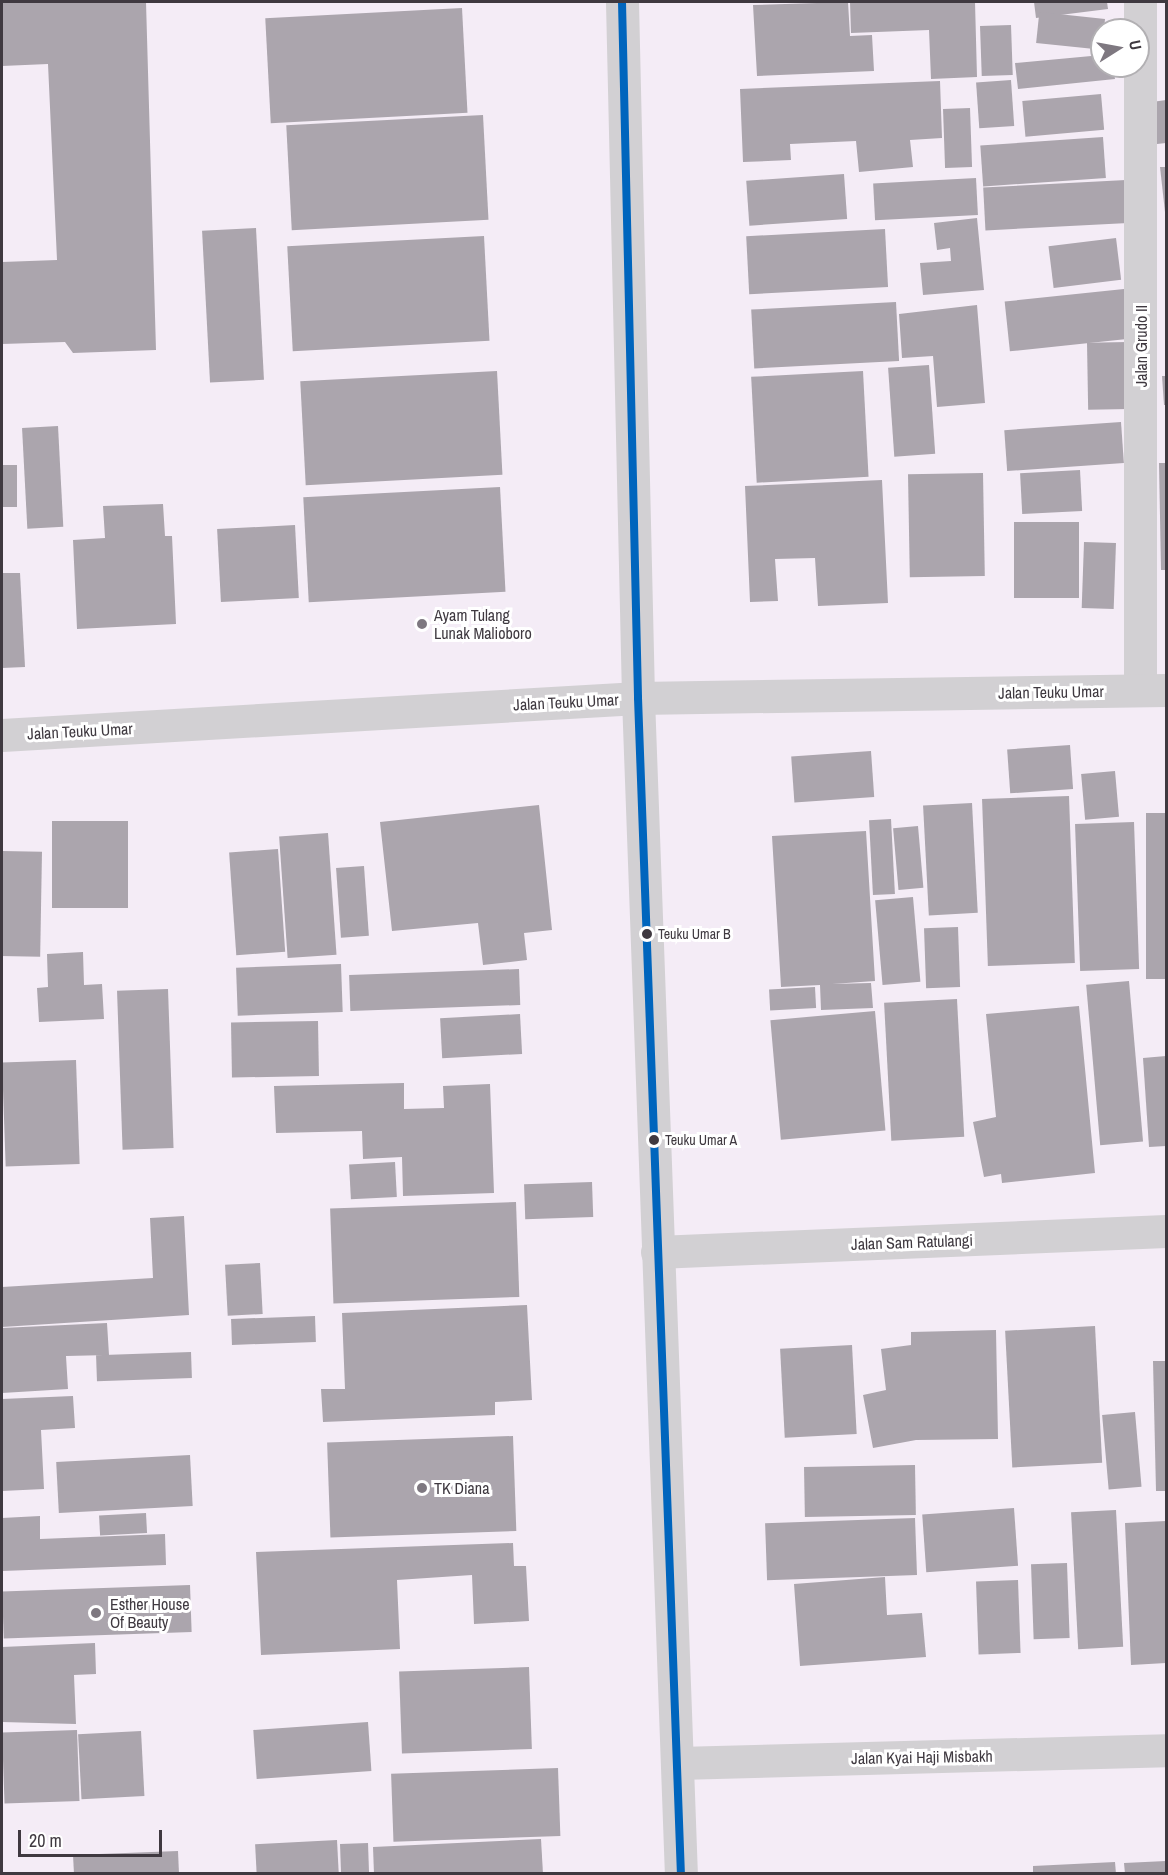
<!DOCTYPE html>
<style>
body{margin:0}
#map{position:relative;width:1168px;height:1875px;overflow:hidden;background:#f4ecf6;font-family:"Archivo Narrow",sans-serif}
div>[style]{position:absolute}
.building>*{inset:0;background:#aba5ad;transform-origin:0 0}
.minor>*{height:33px;margin:-16.5px;padding:0 16.5px;transform-origin:16.5px;border-radius:16.5px;background:#d2d0d3}
.bus-1>*{height:8px;margin:-4px;padding:0 4px;transform-origin:4px;border-radius:4px;background:#0065bd}
.dots>*{width:16px;height:16px;translate:-50% -50%;box-sizing:border-box;border:3px solid #fff;border-radius:50%}
span{translate:-50% -50%;white-space:nowrap;text-align:center;line-height:1.15;-webkit-text-stroke:6px #fff;paint-order:stroke}
.bus-label{font-size:14px;color:#3f3940}
.left{translate:0 -50%;text-align:left}
.street-label{font-size:16px;color:#3f3940}
.poi-label{font-size:16px;color:#3f3940}
.frame{position:absolute;inset:0;border:3px solid #3f3940;pointer-events:none}
.north{position:absolute;left:1090px;top:18px;width:60px;height:60px;box-sizing:border-box;background:#fff;border:2px solid #b2b0b3;border-radius:50%;rotate:79deg;font-size:16px;font-weight:700;line-height:24px;text-align:center;color:#3f3940}
.north::after{content:'';display:block;margin:auto;width:21px;height:27px;background:#7e7880;clip-path:polygon(50% 0,100% 100%,50% 72%,0 100%)}
.scale{position:absolute;left:18px;top:1830px;width:144px;height:27px;box-sizing:border-box;border:3px solid #3f3940;border-top:0;padding-left:8px;font-size:18px;line-height:21px;white-space:nowrap;color:#3f3940;-webkit-text-stroke:4px #fff;paint-order:stroke}
</style>
<div id="map">
<div class="building">
<i style="clip-path:polygon(2px 2px,146px 2px,156px 350px,73px 353px,65px 342px,2px 344px,2px 262px,57px 260px,48px 64px,2px 66px)"></i>
<i style="clip-path:polygon(848px 2px,850px 36px,872px 35px,874px 71px,757px 76px,753px 5px)"></i>
<i style="clip-path:polygon(850px 2px,975px 2px,977px 77px,931px 79px,929px 30px,851px 33px)"></i>
<i style="clip-path:polygon(1034px 2px,1107px 2px,1108px 9px,1036px 18px)"></i>
<i style="left:462px;top:8px;width:105px;height:197px;rotate:87deg"></i>
<i style="left:1105px;top:19px;width:31px;height:66px;rotate:96deg"></i>
<i style="left:1011px;top:25px;width:50px;height:31px;rotate:88deg"></i>
<i style="clip-path:polygon(1102px 55px,1102px 66px,1113px 66px,1115px 79px,1018px 89px,1015px 63px)"></i>
<i style="left:1011px;top:80px;width:46px;height:35px;rotate:86deg"></i>
<i style="clip-path:polygon(940px 81px,942px 138px,910px 140px,913px 167px,859px 172px,856px 141px,790px 144px,791px 160px,743px 162px,740px 89px)"></i>
<i style="left:1101px;top:94px;width:36px;height:79px;rotate:85deg"></i>
<i style="clip-path:polygon(1166px 100px,1166px 143px,1157px 144px,1152px 102px)"></i>
<i style="left:970px;top:108px;width:59px;height:27px;rotate:88deg"></i>
<i style="left:483px;top:115px;width:105px;height:197px;rotate:87deg"></i>
<i style="left:1103px;top:137px;width:41px;height:123px;rotate:86deg"></i>
<i style="clip-path:polygon(1160px 167px,1166px 167px,1166px 212px,1165px 212px)"></i>
<i style="left:844px;top:174px;width:45px;height:98px;rotate:86deg"></i>
<i style="left:976px;top:178px;width:37px;height:103px;rotate:87deg"></i>
<i style="left:1126px;top:180px;width:43px;height:143px;rotate:87deg"></i>
<i style="clip-path:polygon(977px 218px,984px 290px,923px 295px,920px 263px,951px 261px,950px 248px,937px 250px,934px 223px)"></i>
<i style="left:256px;top:228px;width:152px;height:54px;rotate:87deg"></i>
<i style="left:885px;top:229px;width:58px;height:139px;rotate:87deg"></i>
<i style="left:484px;top:236px;width:105px;height:197px;rotate:87deg"></i>
<i style="left:1116px;top:238px;width:42px;height:68px;rotate:83deg"></i>
<i style="left:1124px;top:289px;width:50px;height:120px;rotate:84deg"></i>
<i style="left:896px;top:302px;width:59px;height:145px;rotate:87deg"></i>
<i style="clip-path:polygon(977px 305px,985px 403px,937px 407px,933px 356px,902px 358px,899px 314px)"></i>
<i style="left:1128px;top:342px;width:67px;height:41px;rotate:89deg"></i>
<i style="left:929px;top:365px;width:89px;height:41px;rotate:86deg"></i>
<i style="left:497px;top:371px;width:104px;height:197px;rotate:87deg"></i>
<i style="left:863px;top:371px;width:106px;height:112px;rotate:87deg"></i>
<i style="clip-path:polygon(1162px 376px,1166px 376px,1166px 405px,1164px 405px)"></i>
<i style="left:1121px;top:422px;width:41px;height:117px;rotate:86deg"></i>
<i style="left:58px;top:426px;width:101px;height:36px;rotate:87deg"></i>
<i style="clip-path:polygon(1159px 463px,1166px 463px,1166px 570px,1161px 570px)"></i>
<i style="left:2px;top:465px;width:15px;height:42px"></i>
<i style="left:1080px;top:470px;width:41px;height:60px;rotate:87deg"></i>
<i style="left:983px;top:473px;width:103px;height:75px;rotate:89deg"></i>
<i style="clip-path:polygon(882px 480px,888px 603px,818px 606px,815px 558px,775px 559px,778px 601px,750px 602px,745px 486px)"></i>
<i style="left:500px;top:487px;width:105px;height:197px;rotate:87deg"></i>
<i style="clip-path:polygon(163px 504px,165px 536px,172px 536px,176px 624px,77px 629px,73px 540px,105px 538px,103px 506px)"></i>
<i style="left:1014px;top:522px;width:65px;height:76px"></i>
<i style="left:295px;top:525px;width:73px;height:78px;rotate:87deg"></i>
<i style="left:1084px;top:542px;width:32px;height:66px;rotate:2deg"></i>
<i style="clip-path:polygon(2px 573px,20px 573px,25px 667px,2px 668px)"></i>
<i style="left:1070px;top:745px;width:44px;height:63px;rotate:86deg"></i>
<i style="left:871px;top:751px;width:46px;height:80px;rotate:86deg"></i>
<i style="left:1115px;top:771px;width:46px;height:34px;rotate:85deg"></i>
<i style="left:1069px;top:796px;width:167px;height:87px;rotate:88deg"></i>
<i style="left:972px;top:803px;width:110px;height:49px;rotate:87deg"></i>
<i style="clip-path:polygon(539px 805px,552px 930px,524px 933px,527px 960px,483px 965px,478px 923px,392px 931px,380px 822px)"></i>
<i style="left:1146px;top:813px;width:20px;height:166px"></i>
<i style="left:891px;top:819px;width:75px;height:22px;rotate:87deg"></i>
<i style="left:52px;top:821px;width:76px;height:87px"></i>
<i style="left:1134px;top:822px;width:147px;height:59px;rotate:88deg"></i>
<i style="left:918px;top:826px;width:62px;height:25px;rotate:85deg"></i>
<i style="clip-path:polygon(866px 831px,875px 981px,832px 984px,871px 983px,873px 1008px,821px 1010px,820px 985px,781px 987px,772px 836px)"></i>
<i style="left:328px;top:833px;width:122px;height:49px;rotate:86deg"></i>
<i style="left:278px;top:849px;width:103px;height:49px;rotate:86deg"></i>
<i style="left:2px;top:851px;width:40px;height:105px;rotate:1deg"></i>
<i style="left:364px;top:866px;width:70px;height:28px;rotate:86deg"></i>
<i style="left:913px;top:897px;width:85px;height:38px;rotate:85deg"></i>
<i style="left:958px;top:927px;width:60px;height:34px;rotate:88deg"></i>
<i style="clip-path:polygon(83px 952px,84px 985px,102px 984px,104px 1019px,39px 1022px,37px 988px,48px 987px,47px 954px)"></i>
<i style="left:341px;top:964px;width:48px;height:105px;rotate:88deg"></i>
<i style="left:519px;top:969px;width:36px;height:170px;rotate:88deg"></i>
<i style="left:1129px;top:981px;width:161px;height:43px;rotate:85deg"></i>
<i style="left:815px;top:987px;width:21px;height:46px;rotate:87deg"></i>
<i style="left:168px;top:989px;width:159px;height:51px;rotate:88deg"></i>
<i style="left:957px;top:999px;width:138px;height:73px;rotate:87deg"></i>
<i style="clip-path:polygon(1079px 1006px,1095px 1173px,1002px 1183px,1001px 1174px,984px 1177px,973px 1122px,996px 1117px,986px 1014px)"></i>
<i style="left:875px;top:1011px;width:120px;height:105px;rotate:85deg"></i>
<i style="left:520px;top:1014px;width:40px;height:80px;rotate:87deg"></i>
<i style="left:318px;top:1021px;width:55px;height:87px;rotate:89deg"></i>
<i style="clip-path:polygon(1166px 1056px,1166px 1146px,1149px 1147px,1143px 1058px)"></i>
<i style="left:76px;top:1060px;width:104px;height:74px;rotate:88deg"></i>
<i style="clip-path:polygon(404px 1083px,404px 1109px,444px 1108px,443px 1086px,490px 1084px,494px 1193px,403px 1196px,402px 1157px,363px 1159px,362px 1131px,276px 1133px,274px 1086px)"></i>
<i style="left:395px;top:1162px;width:35px;height:46px;rotate:87deg"></i>
<i style="left:592px;top:1182px;width:35px;height:68px;rotate:88deg"></i>
<i style="left:516px;top:1202px;width:95px;height:186px;rotate:88deg"></i>
<i style="clip-path:polygon(184px 1216px,189px 1315px,2px 1327px,2px 1287px,153px 1278px,150px 1218px)"></i>
<i style="left:260px;top:1263px;width:51px;height:35px;rotate:87deg"></i>
<i style="clip-path:polygon(527px 1305px,532px 1400px,495px 1402px,495px 1415px,323px 1422px,321px 1389px,345px 1389px,342px 1313px)"></i>
<i style="left:315px;top:1316px;width:26px;height:84px;rotate:88deg"></i>
<i style="clip-path:polygon(107px 1323px,109px 1355px,66px 1356px,68px 1389px,2px 1393px,2px 1328px)"></i>
<i style="left:1095px;top:1326px;width:137px;height:90px;rotate:87deg"></i>
<i style="clip-path:polygon(996px 1330px,998px 1439px,916px 1440px,873px 1448px,863px 1395px,886px 1390px,881px 1349px,911px 1345px,911px 1332px)"></i>
<i style="left:852px;top:1345px;width:89px;height:72px;rotate:87deg"></i>
<i style="left:191px;top:1352px;width:26px;height:95px;rotate:88deg"></i>
<i style="clip-path:polygon(1153px 1361px,1166px 1361px,1166px 1491px,1156px 1491px)"></i>
<i style="clip-path:polygon(73px 1396px,75px 1428px,41px 1430px,44px 1489px,2px 1491px,2px 1399px)"></i>
<i style="left:1135px;top:1412px;width:75px;height:33px;rotate:85deg"></i>
<i style="left:513px;top:1436px;width:95px;height:186px;rotate:88deg"></i>
<i style="left:190px;top:1455px;width:51px;height:134px;rotate:87deg"></i>
<i style="left:915px;top:1465px;width:50px;height:111px;rotate:89deg"></i>
<i style="left:1014px;top:1508px;width:58px;height:92px;rotate:86deg"></i>
<i style="left:1116px;top:1510px;width:137px;height:45px;rotate:87deg"></i>
<i style="left:146px;top:1513px;width:20px;height:47px;rotate:87deg"></i>
<i style="clip-path:polygon(40px 1516px,40px 1539px,165px 1534px,166px 1565px,2px 1571px,2px 1518px)"></i>
<i style="left:915px;top:1518px;width:57px;height:150px;rotate:88deg"></i>
<i style="clip-path:polygon(1166px 1521px,1166px 1663px,1131px 1665px,1125px 1523px)"></i>
<i style="clip-path:polygon(513px 1543px,514px 1566px,526px 1566px,529px 1621px,474px 1624px,472px 1575px,397px 1580px,400px 1649px,261px 1655px,256px 1552px)"></i>
<i style="left:1067px;top:1563px;width:75px;height:36px;rotate:88deg"></i>
<i style="clip-path:polygon(885px 1577px,887px 1615px,922px 1613px,926px 1657px,800px 1666px,794px 1584px)"></i>
<i style="left:1018px;top:1580px;width:73px;height:42px;rotate:88deg"></i>
<i style="left:190px;top:1585px;width:47px;height:188px;rotate:88deg"></i>
<i style="clip-path:polygon(95px 1643px,96px 1674px,74px 1675px,76px 1724px,2px 1722px,2px 1647px)"></i>
<i style="left:529px;top:1667px;width:82px;height:130px;rotate:88deg"></i>
<i style="left:368px;top:1722px;width:49px;height:115px;rotate:86deg"></i>
<i style="left:77px;top:1730px;width:71px;height:75px;rotate:88deg"></i>
<i style="left:141px;top:1731px;width:65px;height:63px;rotate:87deg"></i>
<i style="left:558px;top:1768px;width:68px;height:167px;rotate:88deg"></i>
<i style="clip-path:polygon(541px 1839px,543px 1874px,374px 1874px,373px 1847px)"></i>
<i style="left:337px;top:1840px;width:34px;height:82px;rotate:87deg"></i>
<i style="left:368px;top:1843px;width:31px;height:28px;rotate:88deg"></i>
<i style="clip-path:polygon(178px 1851px,179px 1874px,74px 1874px,73px 1855px)"></i>
<i style="clip-path:polygon(1166px 1861px,1166px 1874px,1125px 1874px,1124px 1863px)"></i>
<i style="clip-path:polygon(1115px 1862px,1116px 1874px,1033px 1874px,1033px 1866px)"></i>
</div>
<div class="minor">
<i style="left:622px;top:2px;width:696px;rotate:88.68deg"></i>
<i style="left:638px;top:698px;width:1177px;rotate:87.91deg"></i>
<i style="left:1140px;top:2px;width:688px;rotate:90deg"></i>
<i style="left:2px;top:735px;width:637px;rotate:-3.33deg"></i>
<i style="left:638px;top:698px;width:528px;rotate:-0.87deg"></i>
<i style="left:657px;top:1252px;width:509px;rotate:-2.36deg"></i>
<i style="left:678px;top:1763px;width:488px;rotate:-1.5deg"></i>
</div>
<div class="bus-1">
<i style="left:622px;top:2px;width:696px;rotate:88.68deg"></i>
<i style="left:638px;top:698px;width:1177px;rotate:87.91deg"></i>
</div>
<div class="dots">
<i style="left:422px;top:624px;background:#7e7880"></i>
<i style="left:647px;top:934px;background:#3f3940"></i>
<i style="left:654px;top:1140px;background:#3f3940"></i>
<i style="left:422px;top:1488px;background:#7e7880"></i>
<i style="left:96px;top:1613px;background:#7e7880"></i>
</div>
<div class="bus-label">
<span class="left" style="left:658px;top:934px">Teuku Umar B</span>
<span class="left" style="left:665px;top:1140px">Teuku Umar A</span>
</div>
<div class="street-label">
<span style="left:1141px;top:346px;rotate:-90deg">Jalan Grudo II</span>
<span style="left:1051px;top:692px;rotate:-1deg">Jalan Teuku Umar</span>
<span style="left:566px;top:702px;rotate:-3deg">Jalan Teuku Umar</span>
<span style="left:80px;top:731px;rotate:-3deg">Jalan Teuku Umar</span>
<span style="left:912px;top:1242px;rotate:-2deg">Jalan Sam Ratulangi</span>
<span style="left:922px;top:1757px;rotate:-1deg">Jalan Kyai Haji Misbakh</span>
</div>
<div class="poi-label">
<span class="left" style="left:434px;top:624px">Ayam Tulang<br>Lunak Malioboro</span>
<span class="left" style="left:434px;top:1488px">TK Diana</span>
<span class="left" style="left:110px;top:1613px">Esther House<br>Of Beauty</span>
</div>
<div class="frame"></div>
<div class="north">U</div>
<div class="scale">20 m</div>
</div>
